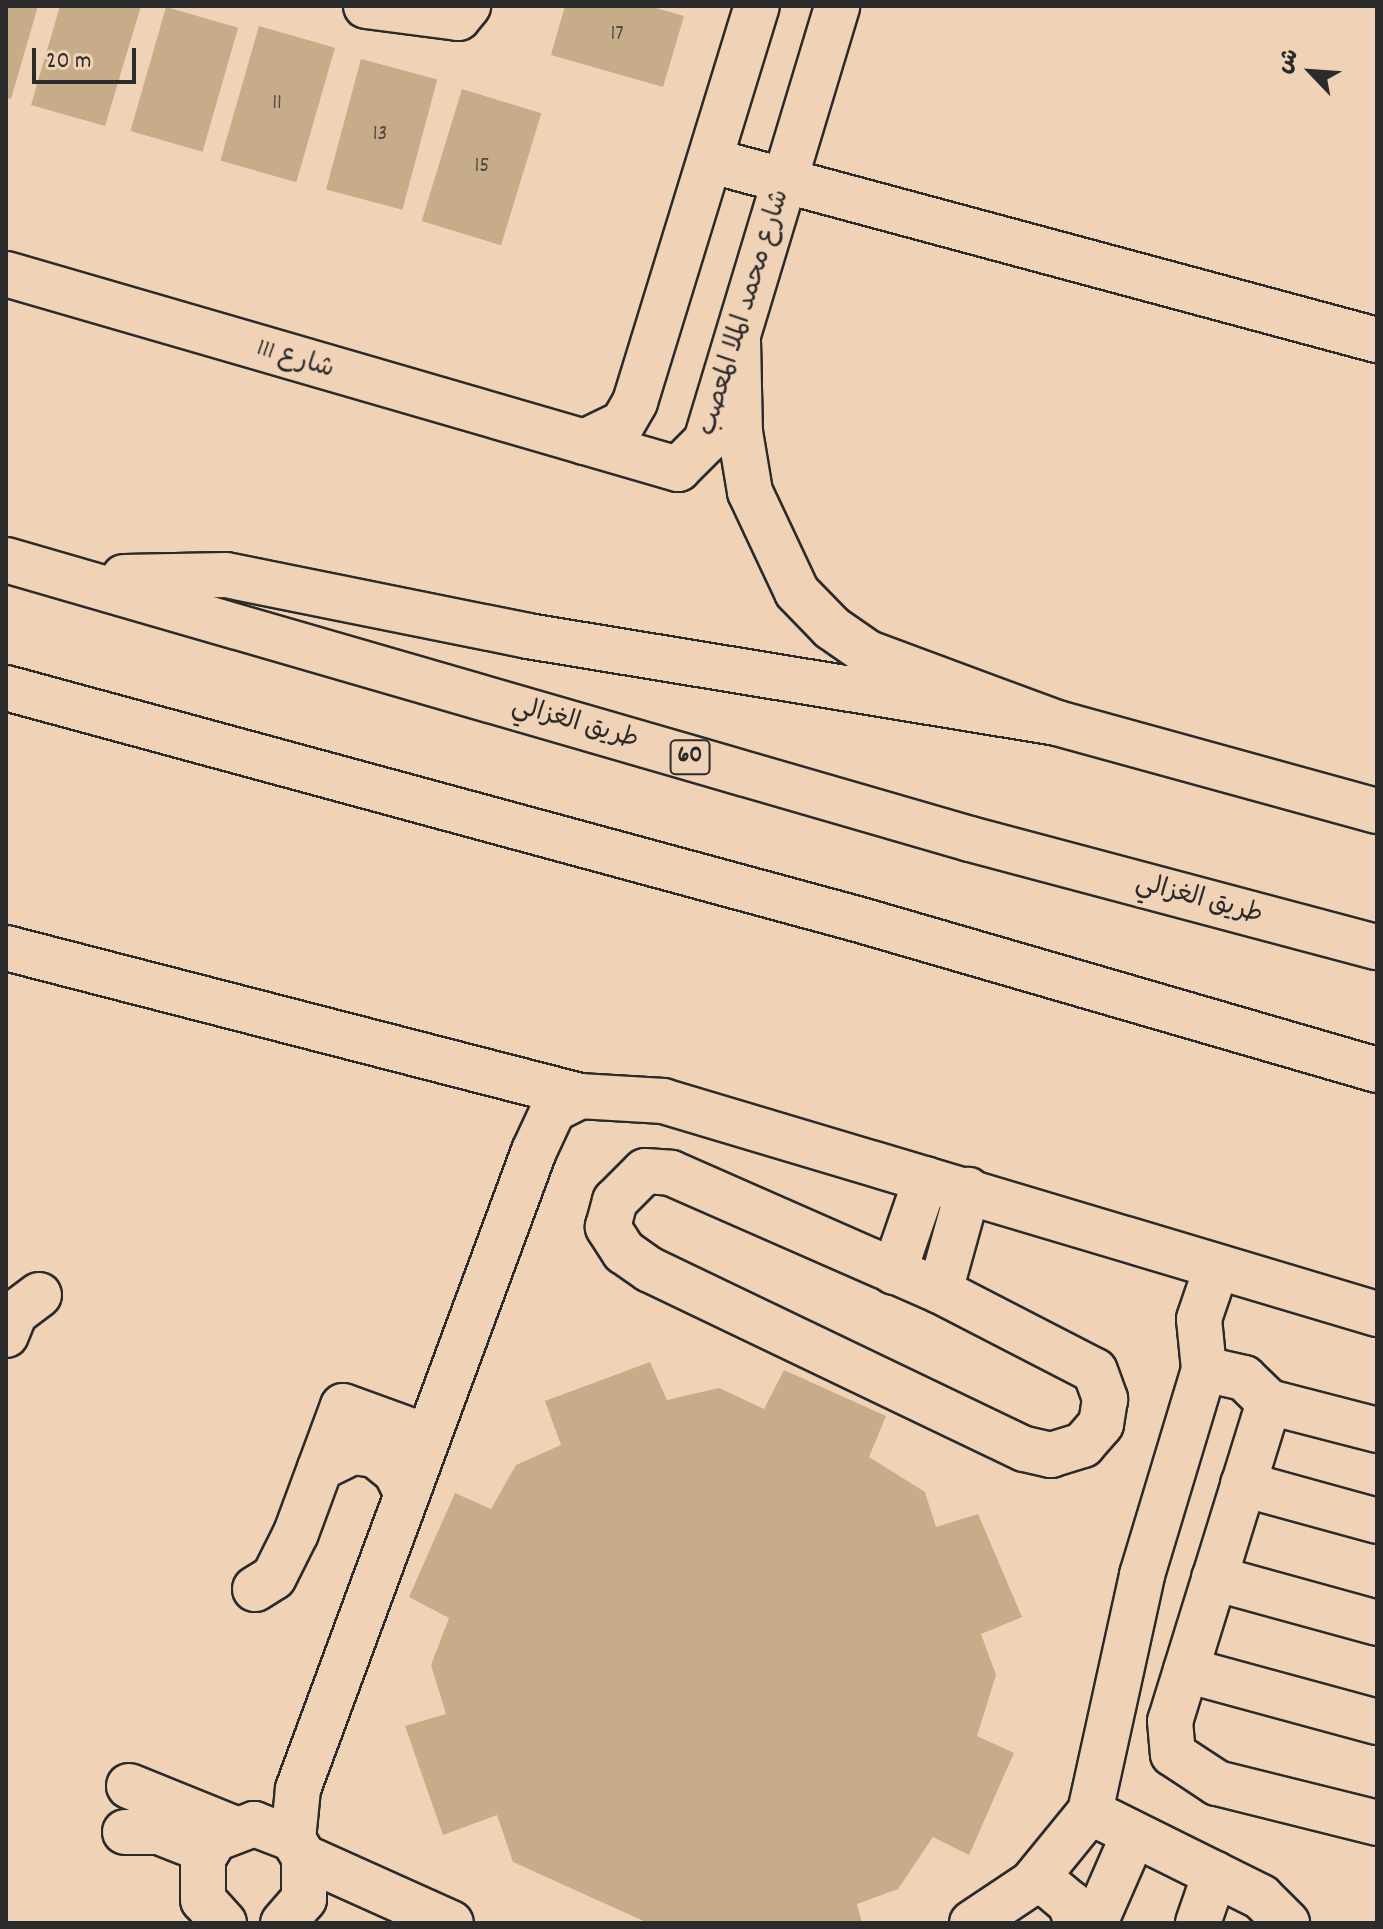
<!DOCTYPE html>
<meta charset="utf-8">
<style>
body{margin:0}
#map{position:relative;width:1383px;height:1929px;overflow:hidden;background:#f0d3b7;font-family:Dekko,"Playpen Sans Arabic",sans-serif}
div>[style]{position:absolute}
.building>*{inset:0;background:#c7ac89;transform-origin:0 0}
.roads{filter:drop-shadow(2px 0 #2b2b2b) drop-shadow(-2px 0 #2b2b2b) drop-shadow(0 2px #2b2b2b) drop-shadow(0 -2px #2b2b2b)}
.minor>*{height:44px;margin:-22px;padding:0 22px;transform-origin:22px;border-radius:22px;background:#f0d3b7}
.major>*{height:44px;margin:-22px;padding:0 22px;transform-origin:22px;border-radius:22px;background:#f0d3b7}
.highway>*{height:44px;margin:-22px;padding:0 22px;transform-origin:22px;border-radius:22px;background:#f0d3b7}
span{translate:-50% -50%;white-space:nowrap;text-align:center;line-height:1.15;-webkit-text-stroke:8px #f0d3b7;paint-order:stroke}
.number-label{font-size:22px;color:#524b42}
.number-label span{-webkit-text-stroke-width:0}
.shield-label span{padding:2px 6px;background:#f0d3b7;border:2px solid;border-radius:6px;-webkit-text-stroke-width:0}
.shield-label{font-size:24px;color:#2b2b2b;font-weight:700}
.street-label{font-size:26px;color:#2b2b2b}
.frame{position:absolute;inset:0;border:8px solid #2b2b2b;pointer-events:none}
.north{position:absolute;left:1271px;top:32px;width:80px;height:80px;-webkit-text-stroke:6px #f0d3b7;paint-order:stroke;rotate:295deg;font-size:22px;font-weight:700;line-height:32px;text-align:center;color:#2b2b2b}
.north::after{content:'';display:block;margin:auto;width:28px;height:36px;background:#2b2b2b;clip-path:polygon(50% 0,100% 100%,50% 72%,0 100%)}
.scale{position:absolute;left:32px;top:48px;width:104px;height:36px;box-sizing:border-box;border:4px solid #2b2b2b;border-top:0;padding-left:10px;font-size:24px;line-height:28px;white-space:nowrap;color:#2b2b2b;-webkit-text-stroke:6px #f0d3b7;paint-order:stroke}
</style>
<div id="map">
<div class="building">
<i style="clip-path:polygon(6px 6px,38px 6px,11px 99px,6px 98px)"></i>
<i style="clip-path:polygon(60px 6px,141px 6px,105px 126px,31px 105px)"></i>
<i style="clip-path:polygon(565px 6px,649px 6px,684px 16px,663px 87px,551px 55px)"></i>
<i style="left:166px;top:7px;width:75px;height:129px;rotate:16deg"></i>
<i style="left:259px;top:26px;width:79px;height:140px;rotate:16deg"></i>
<i style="left:361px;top:59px;width:79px;height:135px;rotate:15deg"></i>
<i style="left:462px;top:89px;width:83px;height:138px;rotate:17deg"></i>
<i style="clip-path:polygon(650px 1362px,667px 1400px,719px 1388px,764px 1409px,784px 1370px,886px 1416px,869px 1457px,925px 1492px,936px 1527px,978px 1514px,1022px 1617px,981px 1634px,996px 1675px,977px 1736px,1014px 1753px,969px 1855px,933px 1837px,898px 1889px,857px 1904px,862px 1923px,648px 1923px,513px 1862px,497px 1815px,443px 1835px,405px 1726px,446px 1714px,431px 1665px,449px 1618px,409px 1597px,455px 1493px,491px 1509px,516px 1465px,561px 1445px,545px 1401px)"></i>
</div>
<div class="roads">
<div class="minor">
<i style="left:366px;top:6px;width:93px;rotate:7.4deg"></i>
<i style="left:458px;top:18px;width:16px;rotate:-50deg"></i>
<i style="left:712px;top:161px;width:689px;rotate:15.07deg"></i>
<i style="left:6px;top:274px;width:700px;rotate:16.18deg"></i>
<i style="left:678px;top:469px;width:40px;rotate:-45deg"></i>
<i style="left:706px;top:441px;width:454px;rotate:-73.2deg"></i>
<i style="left:584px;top:442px;width:43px;rotate:-26deg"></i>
<i style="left:623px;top:423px;width:24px;rotate:-60deg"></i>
<i style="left:635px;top:402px;width:414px;rotate:-72.9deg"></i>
<i style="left:6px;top:948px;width:593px;rotate:14.46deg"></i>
<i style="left:580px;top:1096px;width:83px;rotate:3.4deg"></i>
<i style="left:663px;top:1101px;width:745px;rotate:16.61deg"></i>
<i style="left:645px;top:1171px;width:26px;rotate:4deg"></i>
<i style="left:671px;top:1173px;width:294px;rotate:23.7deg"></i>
<i style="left:940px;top:1291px;width:174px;rotate:27.3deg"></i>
<i style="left:1095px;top:1371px;width:30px;rotate:70deg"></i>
<i style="left:1105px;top:1399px;width:25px;rotate:99deg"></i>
<i style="left:1101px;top:1424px;width:28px;rotate:131deg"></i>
<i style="left:1083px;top:1445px;width:34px;rotate:163deg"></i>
<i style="left:1051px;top:1455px;width:28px;rotate:-167deg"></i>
<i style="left:1024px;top:1449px;width:415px;rotate:-154.4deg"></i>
<i style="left:650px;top:1270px;width:32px;rotate:-145deg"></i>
<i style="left:624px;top:1252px;width:30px;rotate:-123deg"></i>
<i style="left:608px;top:1227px;width:27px;rotate:-75deg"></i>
<i style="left:615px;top:1201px;width:42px;rotate:-45deg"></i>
<i style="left:894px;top:1272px;width:98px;rotate:-71deg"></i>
<i style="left:940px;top:1291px;width:105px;rotate:-74.5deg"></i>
<i style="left:6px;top:1335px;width:24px;rotate:-68deg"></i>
<i style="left:15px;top:1313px;width:30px;rotate:-37deg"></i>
<i style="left:1204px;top:1369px;width:41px;rotate:12.7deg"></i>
<i style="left:1244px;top:1378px;width:35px;rotate:44deg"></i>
<i style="left:1269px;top:1402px;width:112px;rotate:14.5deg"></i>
<i style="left:1269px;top:1402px;width:334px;rotate:107.2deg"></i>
<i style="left:1170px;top:1721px;width:33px;rotate:85deg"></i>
<i style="left:1173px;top:1754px;width:53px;rotate:33.4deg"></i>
<i style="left:1217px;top:1783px;width:165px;rotate:14deg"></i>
<i style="left:320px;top:1468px;width:37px;rotate:-26deg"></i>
<i style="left:353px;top:1452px;width:22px;rotate:8deg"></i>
<i style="left:375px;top:1455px;width:27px;rotate:39deg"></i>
<i style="left:396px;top:1472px;width:25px;rotate:64deg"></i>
<i style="left:1243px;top:1484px;width:139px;rotate:15.4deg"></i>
<i style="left:1214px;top:1578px;width:169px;rotate:15.4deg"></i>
<i style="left:255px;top:1589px;width:22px;rotate:-32deg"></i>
<i style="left:274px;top:1577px;width:49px;rotate:-63.4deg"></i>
<i style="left:296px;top:1533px;width:135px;rotate:-69.7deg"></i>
<i style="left:343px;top:1406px;width:90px;rotate:20deg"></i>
<i style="left:1186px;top:1670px;width:198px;rotate:15.2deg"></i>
<i style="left:129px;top:1786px;width:112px;rotate:22deg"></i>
<i style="left:1090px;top:1812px;width:191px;rotate:26.4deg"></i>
<i style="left:1261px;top:1897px;width:37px;rotate:45deg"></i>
<i style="left:125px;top:1832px;width:34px"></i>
<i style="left:159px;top:1832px;width:52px;rotate:21.6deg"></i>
<i style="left:293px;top:1839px;width:50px;rotate:-84.3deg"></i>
<i style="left:298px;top:1789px;width:680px;rotate:-69.7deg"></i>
<i style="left:534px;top:1151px;width:45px;rotate:-65.1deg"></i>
<i style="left:553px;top:1110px;width:30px;rotate:-27deg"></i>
<i style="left:304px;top:1857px;width:161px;rotate:24.2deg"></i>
<i style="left:1032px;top:1883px;width:15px;rotate:4deg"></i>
<i style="left:1047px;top:1884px;width:30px;rotate:40deg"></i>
<i style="left:1070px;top:1903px;width:21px;rotate:71deg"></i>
<i style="left:224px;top:1923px;width:31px;rotate:-132deg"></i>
<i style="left:203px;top:1900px;width:42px;rotate:-90deg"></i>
<i style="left:203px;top:1858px;width:22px;rotate:-58deg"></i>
<i style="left:215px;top:1839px;width:42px;rotate:-21deg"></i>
<i style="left:254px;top:1824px;width:42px;rotate:21deg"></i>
<i style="left:293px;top:1839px;width:21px;rotate:59deg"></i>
<i style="left:304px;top:1857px;width:42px;rotate:90deg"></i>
<i style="left:304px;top:1899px;width:32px;rotate:131deg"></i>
<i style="left:972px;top:1923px;width:72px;rotate:-33.7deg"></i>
<i style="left:1032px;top:1883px;width:92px;rotate:-50.8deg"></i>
<i style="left:1090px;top:1812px;width:243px;rotate:-77.6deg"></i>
<i style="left:1142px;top:1575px;width:215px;rotate:-73.2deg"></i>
<i style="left:1204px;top:1369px;width:50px;rotate:-95.7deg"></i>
<i style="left:1199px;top:1319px;width:53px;rotate:-71.2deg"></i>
<i style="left:1095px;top:1923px;width:95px;rotate:-66.4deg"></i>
<i style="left:1198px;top:1923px;width:52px;rotate:-70.9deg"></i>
</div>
<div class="major">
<i style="left:738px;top:340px;width:92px;rotate:88.8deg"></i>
<i style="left:740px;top:432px;width:61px;rotate:80.5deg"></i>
<i style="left:750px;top:492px;width:110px;rotate:64.8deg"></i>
<i style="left:797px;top:592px;width:50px;rotate:45.8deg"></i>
<i style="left:832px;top:628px;width:44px;rotate:34.8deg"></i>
<i style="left:868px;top:653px;width:202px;rotate:20.3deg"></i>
<i style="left:1057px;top:723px;width:332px;rotate:15.4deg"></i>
</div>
<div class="highway">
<i style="left:6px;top:560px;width:1004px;rotate:16.14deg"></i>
<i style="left:970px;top:839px;width:421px;rotate:14.9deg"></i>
<i style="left:124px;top:577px;width:102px;rotate:-1.1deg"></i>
<i style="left:226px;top:575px;width:308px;rotate:11.4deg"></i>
<i style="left:528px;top:636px;width:536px;rotate:9.34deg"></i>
<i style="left:6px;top:688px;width:882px;rotate:15.19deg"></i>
<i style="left:857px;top:919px;width:541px;rotate:16.19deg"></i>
</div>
</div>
<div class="number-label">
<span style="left:617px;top:35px">17</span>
<span style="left:277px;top:104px">11</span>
<span style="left:380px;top:135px">13</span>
<span style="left:482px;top:167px">15</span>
</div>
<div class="shield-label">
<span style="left:690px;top:757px">60</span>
</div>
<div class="street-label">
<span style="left:745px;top:313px;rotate:-73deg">شارع محمد الملا المعصب</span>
<span style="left:295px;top:360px;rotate:17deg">شارع 111</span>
<span style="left:575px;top:724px;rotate:16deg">طريق الغزالي</span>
<span style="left:1199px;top:900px;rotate:15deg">طريق الغزالي</span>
</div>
<div class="frame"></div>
<div class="north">ش</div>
<div class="scale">20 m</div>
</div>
